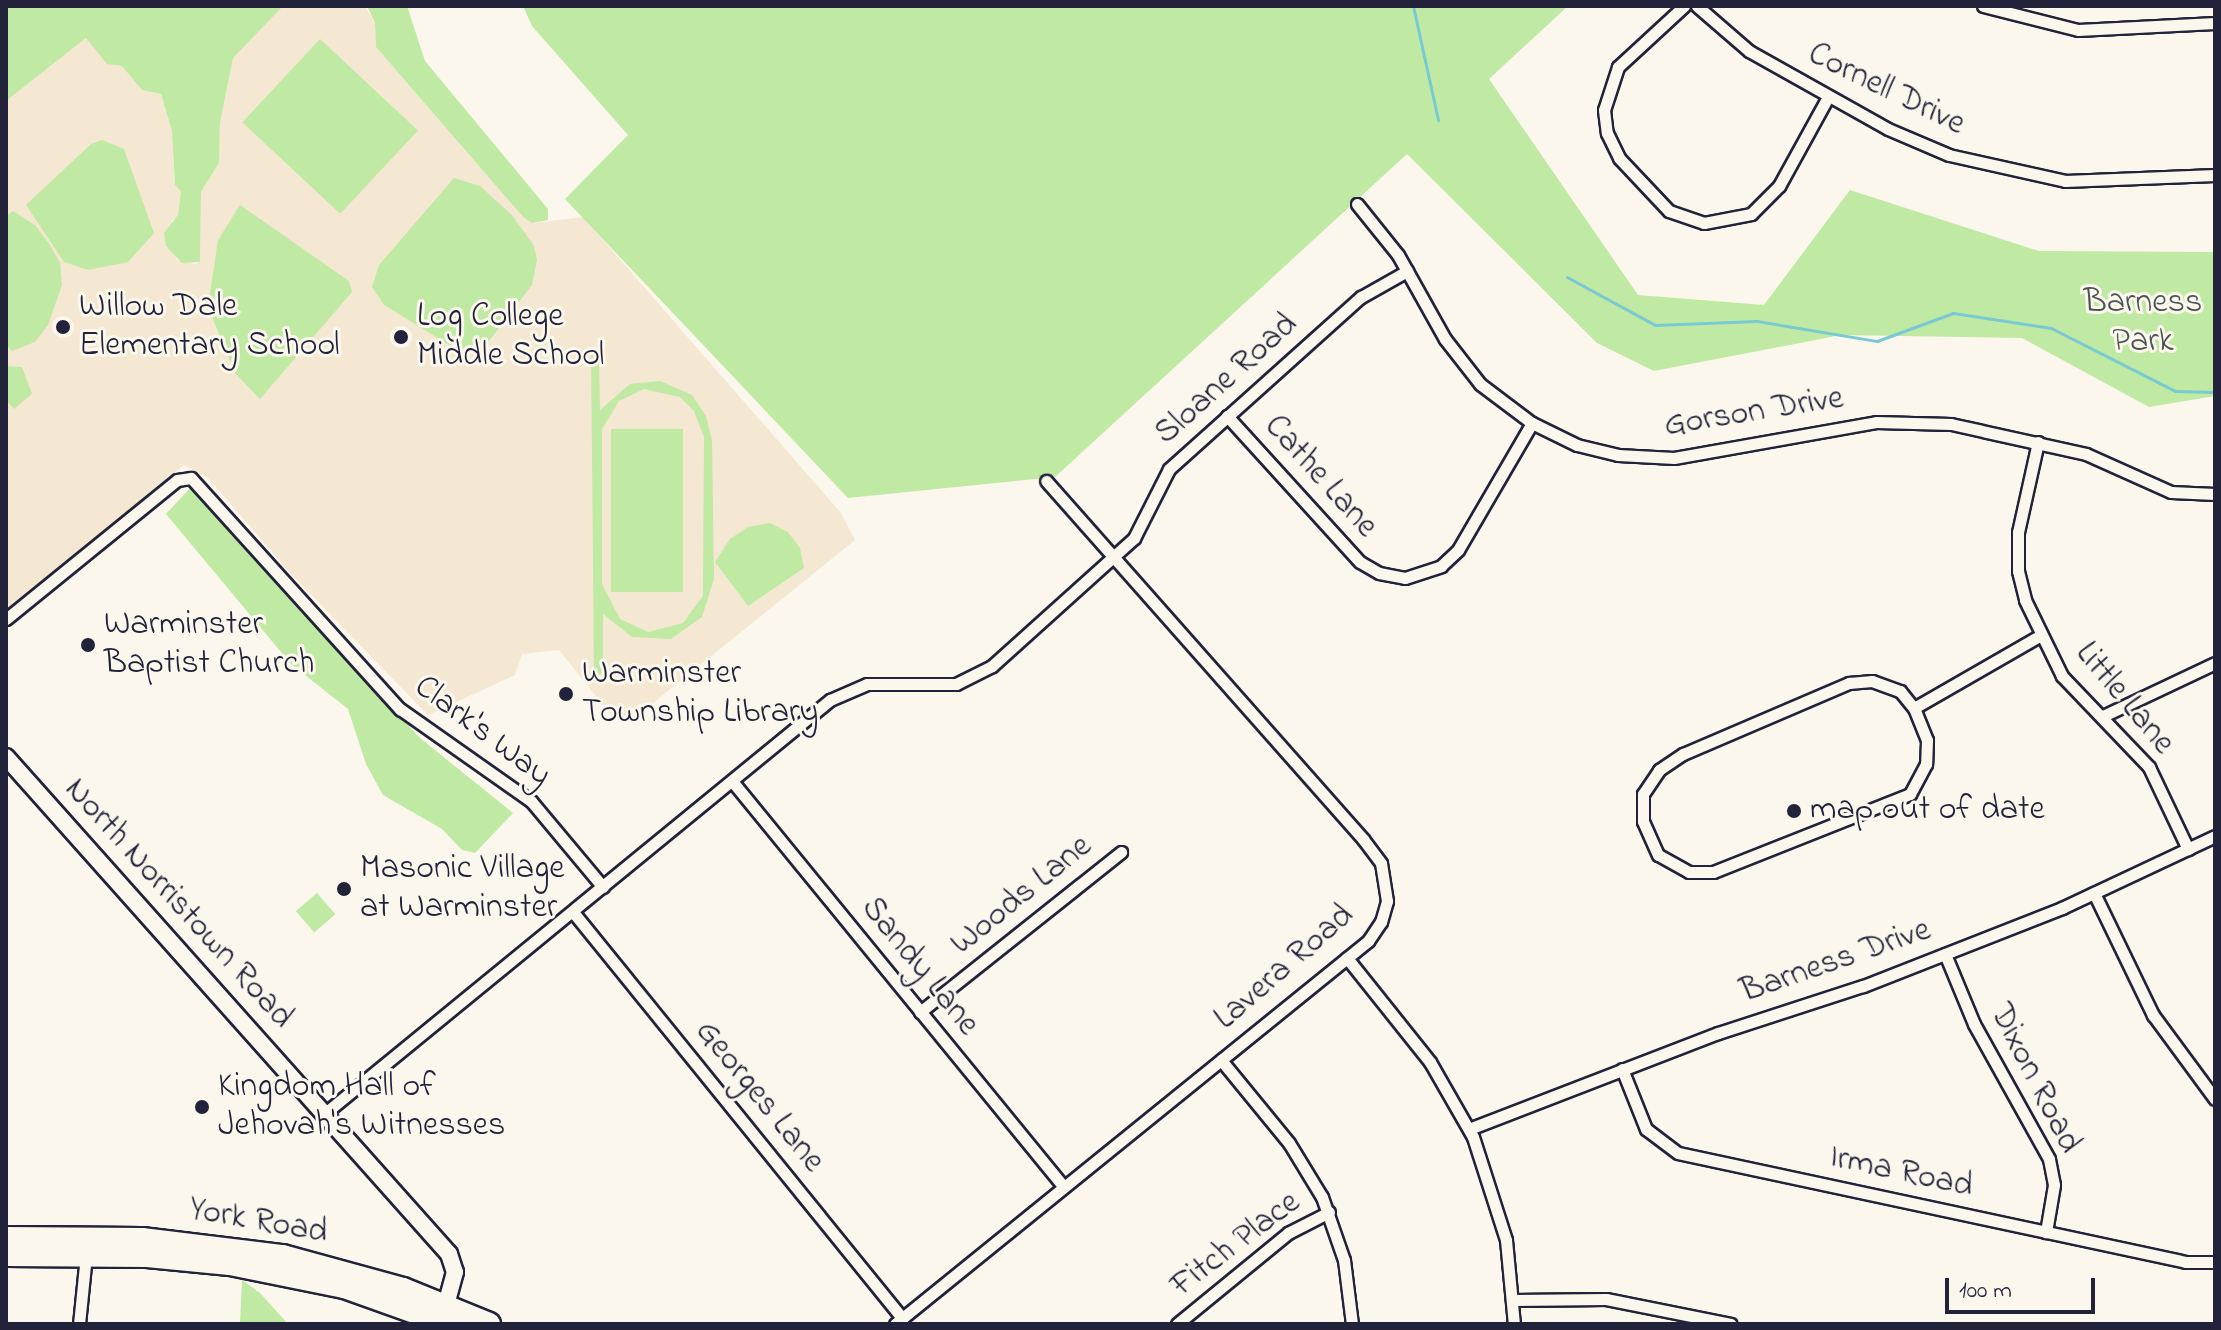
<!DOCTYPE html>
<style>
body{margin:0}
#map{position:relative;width:2221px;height:1330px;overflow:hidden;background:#fbf7ec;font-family:"Indie Flower",sans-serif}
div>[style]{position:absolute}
.built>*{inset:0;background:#f4e8d2}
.green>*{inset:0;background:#c0e9a4;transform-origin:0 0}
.stream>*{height:3px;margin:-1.5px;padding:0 1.5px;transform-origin:1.5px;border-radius:1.5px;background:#79c9d3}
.roads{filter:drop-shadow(2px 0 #22223b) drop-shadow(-2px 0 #22223b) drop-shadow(0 2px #22223b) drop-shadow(0 -2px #22223b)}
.street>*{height:11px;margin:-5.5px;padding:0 5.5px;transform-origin:5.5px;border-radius:5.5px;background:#fbf7ec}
.secondary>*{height:16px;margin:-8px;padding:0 8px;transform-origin:8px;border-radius:8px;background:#fbf7ec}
.highway>*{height:22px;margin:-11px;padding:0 11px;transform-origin:11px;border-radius:11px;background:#fbf7ec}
.dots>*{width:22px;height:22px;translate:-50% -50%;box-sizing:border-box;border:4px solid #fbf7ec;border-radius:50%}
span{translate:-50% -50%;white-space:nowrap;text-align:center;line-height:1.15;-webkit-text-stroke:6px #fbf7ec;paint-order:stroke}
.street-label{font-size:34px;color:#22223b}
.park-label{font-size:34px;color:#4a5455}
.poi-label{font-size:34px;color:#22223b}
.left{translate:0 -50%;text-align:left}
.frame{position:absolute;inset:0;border:8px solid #22223b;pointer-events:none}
.scale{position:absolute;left:1945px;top:1278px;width:150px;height:36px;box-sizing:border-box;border:4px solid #22223b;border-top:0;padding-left:10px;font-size:24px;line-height:28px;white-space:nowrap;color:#22223b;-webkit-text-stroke:6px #fbf7ec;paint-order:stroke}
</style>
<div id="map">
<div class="built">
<i style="clip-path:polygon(282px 6px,365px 6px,375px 23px,376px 47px,523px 217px,533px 223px,583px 217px,841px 513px,855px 540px,652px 704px,615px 720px,559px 650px,522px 654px,515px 675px,428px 715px,291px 574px,208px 478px,184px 465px,6px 611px,6px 101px,86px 38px,113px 64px,123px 66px,142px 90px,161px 94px,172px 130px,175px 185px,181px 190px,178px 216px,172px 221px,177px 260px,195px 264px,200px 262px,201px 192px,219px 163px,220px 123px,233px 58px)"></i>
</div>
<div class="green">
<i style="clip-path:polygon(6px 6px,283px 6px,233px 58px,220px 123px,219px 163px,201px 192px,200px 262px,182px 263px,166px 246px,164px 233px,178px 215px,181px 191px,175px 185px,172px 131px,161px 94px,142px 90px,122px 66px,107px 64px,86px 38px,6px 101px)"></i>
<i style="clip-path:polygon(367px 6px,407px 6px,425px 61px,548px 209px,548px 220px,532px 223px,523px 217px,376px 47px,375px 23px)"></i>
<i style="clip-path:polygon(523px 6px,1568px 6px,1489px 79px,1638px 295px,1764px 305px,1850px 190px,2039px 251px,2215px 252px,2215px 396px,2149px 407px,2022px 338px,1841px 335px,1654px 371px,1597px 343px,1407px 154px,1055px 477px,848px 498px,565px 199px,628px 135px,532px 26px)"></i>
<i style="left:320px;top:39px;width:134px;height:114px;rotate:43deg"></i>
<i style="clip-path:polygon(102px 140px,124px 149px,154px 233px,128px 262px,88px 270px,64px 262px,26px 205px,91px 144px)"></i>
<i style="clip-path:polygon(454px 178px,480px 186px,512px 215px,534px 246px,537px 260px,532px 285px,486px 345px,464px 354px,384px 305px,372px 287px,379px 265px)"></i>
<i style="clip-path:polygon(240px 205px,349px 281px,352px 292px,260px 399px,235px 373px,208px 307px,218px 240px)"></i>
<i style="clip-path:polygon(13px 211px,35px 225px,50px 245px,60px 263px,62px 285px,48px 325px,35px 342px,12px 351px,6px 345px,6px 216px)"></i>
<i style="clip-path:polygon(evenodd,591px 350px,599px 350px,600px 410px,630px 384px,660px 381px,692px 395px,706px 416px,712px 441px,714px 579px,702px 617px,671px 639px,632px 637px,603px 614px,603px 674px,594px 674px,591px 350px,644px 389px,680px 397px,694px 411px,704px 437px,703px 596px,683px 623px,648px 632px,620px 619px,602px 584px,602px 429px,619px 401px,644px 389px)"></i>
<i style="clip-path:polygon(6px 366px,22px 367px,32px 394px,14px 409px,6px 400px)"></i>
<i style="left:611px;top:429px;width:72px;height:163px"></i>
<i style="clip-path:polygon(190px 488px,420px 738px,513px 813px,475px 853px,462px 850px,442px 829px,383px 795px,366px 764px,348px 709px,291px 664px,166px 514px)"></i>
<i style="clip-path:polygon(770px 523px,788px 532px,800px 548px,804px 568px,748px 606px,715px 562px,730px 539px,748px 527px)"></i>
<i style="left:317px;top:893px;width:28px;height:28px;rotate:49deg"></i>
<i style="clip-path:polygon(242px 1280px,260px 1293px,288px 1324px,240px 1324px)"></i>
</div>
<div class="stream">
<i style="left:1413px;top:6px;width:117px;rotate:77.6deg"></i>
<i style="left:1567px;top:277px;width:100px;rotate:28.6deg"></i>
<i style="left:1655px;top:325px;width:102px;rotate:-2.2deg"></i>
<i style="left:1757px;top:321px;width:122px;rotate:9.5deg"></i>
<i style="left:1877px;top:341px;width:81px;rotate:-20.2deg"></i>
<i style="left:1953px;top:313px;width:99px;rotate:8.7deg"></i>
<i style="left:2051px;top:328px;width:139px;rotate:26.9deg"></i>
<i style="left:2175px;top:391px;width:40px;rotate:1.4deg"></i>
</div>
<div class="roads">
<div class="street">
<i style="left:1684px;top:6px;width:90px;rotate:137.3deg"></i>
<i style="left:1618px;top:67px;width:45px;rotate:108deg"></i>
<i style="left:1604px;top:110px;width:23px;rotate:83deg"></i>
<i style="left:1607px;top:133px;width:28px;rotate:64deg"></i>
<i style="left:1619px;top:158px;width:73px;rotate:46.7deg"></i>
<i style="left:1669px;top:211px;width:37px;rotate:19deg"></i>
<i style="left:1704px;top:223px;width:48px;rotate:-10.8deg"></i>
<i style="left:1751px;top:214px;width:40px;rotate:-45deg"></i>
<i style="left:1779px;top:186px;width:102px;rotate:-61.2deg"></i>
<i style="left:1697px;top:6px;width:69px;rotate:40.9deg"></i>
<i style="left:1749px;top:51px;width:159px;rotate:29.3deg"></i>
<i style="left:1888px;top:129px;width:66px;rotate:23.1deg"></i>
<i style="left:1949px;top:155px;width:119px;rotate:12.6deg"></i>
<i style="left:2065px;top:181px;width:150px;rotate:-2.3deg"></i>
<i style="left:1983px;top:6px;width:98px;rotate:14.2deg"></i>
<i style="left:2078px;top:30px;width:137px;rotate:-2.9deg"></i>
<i style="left:1357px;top:204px;width:65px;rotate:51.2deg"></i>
<i style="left:1398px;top:255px;width:96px;rotate:60.8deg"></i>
<i style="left:1445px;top:339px;width:57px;rotate:52.1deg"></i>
<i style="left:1480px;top:384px;width:65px;rotate:36.9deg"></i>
<i style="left:1532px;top:423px;width:50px;rotate:26.1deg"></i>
<i style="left:1577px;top:445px;width:42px;rotate:13.7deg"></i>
<i style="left:1618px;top:455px;width:56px;rotate:3.1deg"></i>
<i style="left:1674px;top:458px;width:205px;rotate:-10.1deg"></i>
<i style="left:1876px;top:422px;width:75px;rotate:1.5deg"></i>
<i style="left:1951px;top:424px;width:138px;rotate:12.5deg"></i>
<i style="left:2086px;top:454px;width:93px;rotate:24.1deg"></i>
<i style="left:2171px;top:492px;width:44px;rotate:2.6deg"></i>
<i style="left:1227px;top:416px;width:197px;rotate:47.7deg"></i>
<i style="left:1360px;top:562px;width:22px;rotate:30deg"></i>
<i style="left:1379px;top:573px;width:26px;rotate:11deg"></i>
<i style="left:1405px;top:578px;width:38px;rotate:-18deg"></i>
<i style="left:1441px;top:566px;width:23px;rotate:-43deg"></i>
<i style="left:1458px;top:550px;width:147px;rotate:-59.8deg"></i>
<i style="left:2038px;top:442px;width:92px;rotate:102.5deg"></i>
<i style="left:2018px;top:532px;width:39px;rotate:90deg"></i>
<i style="left:2018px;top:571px;width:30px;rotate:76deg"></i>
<i style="left:2025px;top:600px;width:85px;rotate:64deg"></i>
<i style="left:2062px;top:676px;width:126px;rotate:46.3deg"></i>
<i style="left:2149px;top:767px;width:91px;rotate:64.6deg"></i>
<i style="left:6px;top:619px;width:220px;rotate:-39.1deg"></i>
<i style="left:177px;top:480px;width:14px;rotate:-8deg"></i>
<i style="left:191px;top:478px;width:312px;rotate:47.9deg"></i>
<i style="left:400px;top:709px;width:160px;rotate:35.1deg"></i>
<i style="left:531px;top:801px;width:112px;rotate:50.1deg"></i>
<i style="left:1914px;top:708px;width:35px;rotate:68deg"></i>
<i style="left:1927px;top:740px;width:24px;rotate:92deg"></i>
<i style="left:1926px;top:764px;width:34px;rotate:118deg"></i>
<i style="left:1910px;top:794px;width:212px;rotate:158.4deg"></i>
<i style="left:1713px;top:872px;width:24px;rotate:180deg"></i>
<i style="left:1689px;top:872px;width:35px;rotate:-151deg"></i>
<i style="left:1658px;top:855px;width:37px;rotate:-114deg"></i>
<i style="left:1643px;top:821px;width:27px;rotate:-90deg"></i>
<i style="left:1643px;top:794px;width:29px;rotate:-56deg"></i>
<i style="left:1659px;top:770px;width:29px;rotate:-34deg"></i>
<i style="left:1683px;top:754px;width:181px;rotate:-23.2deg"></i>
<i style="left:1849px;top:683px;width:23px;rotate:-5deg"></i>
<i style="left:1872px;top:681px;width:30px;rotate:20deg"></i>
<i style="left:1900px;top:691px;width:22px;rotate:51deg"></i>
<i style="left:1914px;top:708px;width:146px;rotate:-29.9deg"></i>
<i style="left:2103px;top:716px;width:124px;rotate:-25.3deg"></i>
<i style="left:732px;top:781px;width:524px;rotate:50.73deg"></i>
<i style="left:2094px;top:893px;width:136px;rotate:64.2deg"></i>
<i style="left:2153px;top:1015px;width:104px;rotate:53.6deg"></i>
<i style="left:573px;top:912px;width:523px;rotate:50.98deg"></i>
<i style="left:1945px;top:954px;width:76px;rotate:67.5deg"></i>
<i style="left:1974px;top:1024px;width:154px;rotate:60.9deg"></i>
<i style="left:2049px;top:1159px;width:26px;rotate:79deg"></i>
<i style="left:2054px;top:1185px;width:48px;rotate:99.7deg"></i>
<i style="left:1347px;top:958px;width:133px;rotate:51.4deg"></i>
<i style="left:1430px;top:1062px;width:86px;rotate:60.2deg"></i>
<i style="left:1473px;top:1137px;width:108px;rotate:72.2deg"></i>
<i style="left:1506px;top:1240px;width:84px;rotate:84.6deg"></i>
<i style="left:920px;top:1012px;width:257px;rotate:-38.5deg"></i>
<i style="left:1221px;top:1060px;width:107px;rotate:50.7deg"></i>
<i style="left:1289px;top:1143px;width:63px;rotate:58.6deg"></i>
<i style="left:1322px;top:1197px;width:67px;rotate:70.8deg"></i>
<i style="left:1344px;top:1260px;width:64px;rotate:82.9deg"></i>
<i style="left:1622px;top:1069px;width:65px;rotate:68.2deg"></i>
<i style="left:1646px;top:1129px;width:40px;rotate:37deg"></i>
<i style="left:1678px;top:1153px;width:520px;rotate:12.11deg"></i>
<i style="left:2186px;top:1262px;width:29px"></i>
<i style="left:324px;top:1114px;width:654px;rotate:-39.29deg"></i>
<i style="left:830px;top:700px;width:40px;rotate:-23.4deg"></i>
<i style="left:867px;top:684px;width:89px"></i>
<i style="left:956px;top:684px;width:40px;rotate:-26.6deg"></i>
<i style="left:992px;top:666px;width:191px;rotate:-42deg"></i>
<i style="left:1134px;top:538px;width:77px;rotate:-63.1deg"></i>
<i style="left:1169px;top:469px;width:258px;rotate:-41.9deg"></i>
<i style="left:1361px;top:297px;width:53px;rotate:-29.5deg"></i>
<i style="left:1469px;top:1129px;width:267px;rotate:-21.1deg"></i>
<i style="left:1718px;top:1033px;width:152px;rotate:-18deg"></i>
<i style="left:1863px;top:986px;width:214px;rotate:-21.4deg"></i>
<i style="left:2062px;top:908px;width:169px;rotate:-25.2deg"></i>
<i style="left:1513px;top:1300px;width:93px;rotate:-0.6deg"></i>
<i style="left:1606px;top:1299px;width:127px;rotate:11.3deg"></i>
<i style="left:79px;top:1324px;width:69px;rotate:-84.2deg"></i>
<i style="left:895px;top:1324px;width:609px;rotate:-39deg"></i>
<i style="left:1368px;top:941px;width:23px;rotate:-56deg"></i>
<i style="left:1381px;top:922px;width:22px;rotate:-74deg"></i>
<i style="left:1387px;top:901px;width:38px;rotate:-99deg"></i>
<i style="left:1381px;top:863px;width:30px;rotate:-127deg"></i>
<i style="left:1363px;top:839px;width:478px;rotate:-131.5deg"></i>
<i style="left:1177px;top:1324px;width:144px;rotate:-39.3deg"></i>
<i style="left:1288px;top:1233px;width:46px;rotate:-27.1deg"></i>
</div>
<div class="secondary">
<i style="left:6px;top:757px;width:666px;rotate:48.29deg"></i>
<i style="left:449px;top:1254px;width:19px;rotate:72deg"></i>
<i style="left:455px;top:1272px;width:46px;rotate:105.3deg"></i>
</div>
<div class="highway">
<i style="left:6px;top:1238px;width:136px;rotate:0.4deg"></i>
<i style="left:142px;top:1239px;width:142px;rotate:6.9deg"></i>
<i style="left:283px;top:1256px;width:124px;rotate:15.4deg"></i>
<i style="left:403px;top:1289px;width:93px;rotate:22.1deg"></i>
<i style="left:6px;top:1255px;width:141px;rotate:0.4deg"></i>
<i style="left:147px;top:1256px;width:83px;rotate:5.5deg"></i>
<i style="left:230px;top:1264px;width:116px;rotate:11.4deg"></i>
<i style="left:344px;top:1287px;width:110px;rotate:19.6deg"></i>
</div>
</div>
<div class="dots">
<i style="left:63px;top:327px;background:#22223b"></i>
<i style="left:401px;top:337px;background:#22223b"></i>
<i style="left:88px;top:645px;background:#22223b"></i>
<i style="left:566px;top:694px;background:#22223b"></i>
<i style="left:1794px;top:811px;background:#22223b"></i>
<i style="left:344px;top:889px;background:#22223b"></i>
<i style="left:202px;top:1107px;background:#22223b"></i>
</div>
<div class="street-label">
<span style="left:1886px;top:90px;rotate:26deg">Cornell Drive</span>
<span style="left:1227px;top:380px;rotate:-42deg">Sloane Road</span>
<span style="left:1754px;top:413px;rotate:-9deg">Gorson Drive</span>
<span style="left:1320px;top:477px;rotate:48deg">Cathe Lane</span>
<span style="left:2124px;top:699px;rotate:50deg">Little Lane</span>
<span style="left:482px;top:732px;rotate:37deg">Clark's Way</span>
<span style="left:1022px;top:896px;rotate:-39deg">Woods Lane</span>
<span style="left:178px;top:904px;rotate:48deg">North Norristown Road</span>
<span style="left:1836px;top:962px;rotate:-19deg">Barness Drive</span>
<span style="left:919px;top:967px;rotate:51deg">Sandy Lane</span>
<span style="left:1285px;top:968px;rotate:-41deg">Lavera Road</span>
<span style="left:2034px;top:1079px;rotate:63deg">Dixon Road</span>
<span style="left:759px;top:1097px;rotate:51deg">Georges Lane</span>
<span style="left:1901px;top:1173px;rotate:12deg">Irma Road</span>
<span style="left:258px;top:1222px;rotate:10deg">York Road</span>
<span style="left:1236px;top:1245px;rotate:-37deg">Fitch Place</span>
</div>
<div class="park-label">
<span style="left:2143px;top:323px">Barness<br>Park</span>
</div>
<div class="poi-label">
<span class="left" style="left:79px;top:327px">Willow Dale<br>Elementary School</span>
<span class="left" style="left:417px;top:337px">Log College<br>Middle School</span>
<span class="left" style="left:104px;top:645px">Warminster<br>Baptist Church</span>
<span class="left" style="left:582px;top:694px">Warminster<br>Township Library</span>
<span class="left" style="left:1810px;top:811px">map out of date</span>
<span class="left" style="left:360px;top:889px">Masonic Village<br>at Warminster</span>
<span class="left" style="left:218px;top:1107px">Kingdom Hall of<br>Jehovah's Witnesses</span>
</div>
<div class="frame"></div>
<div class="scale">100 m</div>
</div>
